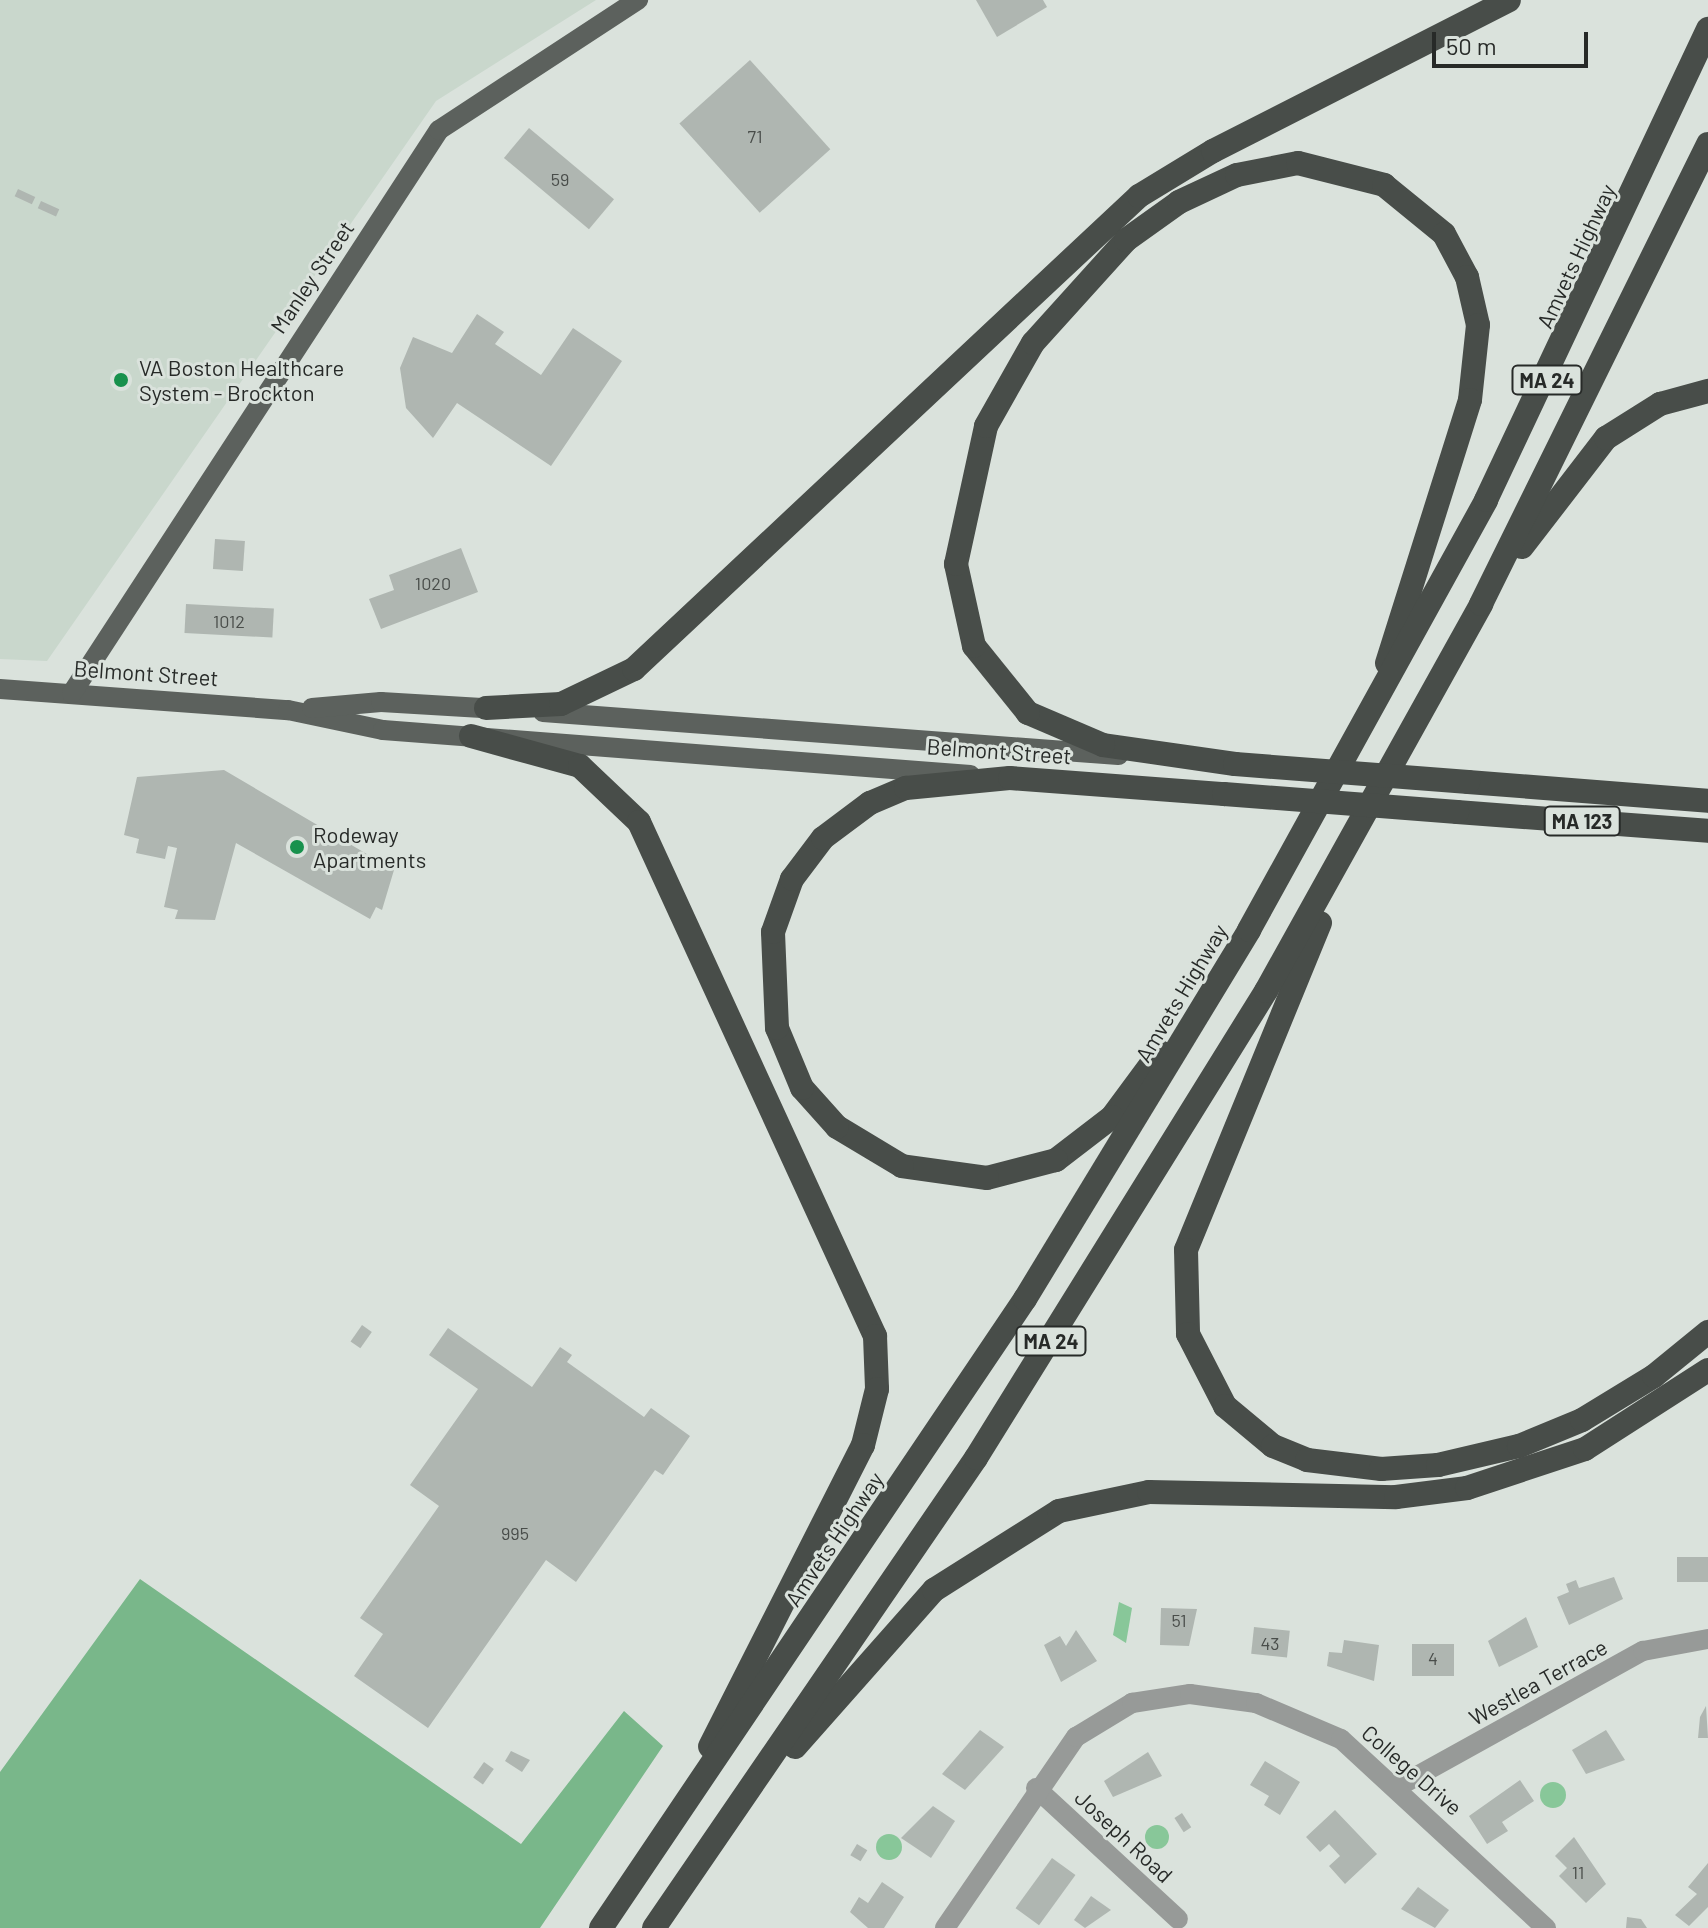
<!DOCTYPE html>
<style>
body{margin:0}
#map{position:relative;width:1708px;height:1928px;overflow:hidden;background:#dae2dc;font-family:Barlow,sans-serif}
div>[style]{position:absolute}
.built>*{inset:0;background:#c9d7cc}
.forest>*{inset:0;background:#79b78a}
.water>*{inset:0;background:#88c799}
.round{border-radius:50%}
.building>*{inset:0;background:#afb6b1;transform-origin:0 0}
.minor>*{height:20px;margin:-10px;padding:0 10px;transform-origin:10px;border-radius:10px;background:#979a98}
.major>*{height:20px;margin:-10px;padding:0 10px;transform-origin:10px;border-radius:10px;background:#5c615d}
.highway>*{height:24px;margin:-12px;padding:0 12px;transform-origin:12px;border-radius:12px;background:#484d49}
.highway-bridge>*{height:24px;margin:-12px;padding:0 12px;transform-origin:12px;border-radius:12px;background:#484d49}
.dots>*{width:22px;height:22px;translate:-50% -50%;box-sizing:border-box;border:4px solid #dae2dc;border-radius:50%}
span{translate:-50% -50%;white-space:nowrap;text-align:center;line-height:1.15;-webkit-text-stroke:6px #dae2dc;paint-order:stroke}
.number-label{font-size:18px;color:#494d4a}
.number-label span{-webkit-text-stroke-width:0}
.shield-label span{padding:2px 6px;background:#dae2dc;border:2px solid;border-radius:6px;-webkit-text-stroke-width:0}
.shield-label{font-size:20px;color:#272a28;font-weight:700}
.street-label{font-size:22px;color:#272a28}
.poi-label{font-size:22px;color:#272a28}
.left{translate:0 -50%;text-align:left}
.scale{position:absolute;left:1432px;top:32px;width:156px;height:36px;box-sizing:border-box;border:4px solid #272a28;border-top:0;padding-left:10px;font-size:24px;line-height:28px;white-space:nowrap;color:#272a28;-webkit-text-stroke:6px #dae2dc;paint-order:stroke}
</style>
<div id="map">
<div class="built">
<i style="clip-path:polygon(0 0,596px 0,436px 101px,47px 661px,0 659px)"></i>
</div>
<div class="forest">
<i style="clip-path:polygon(140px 1579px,521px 1844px,624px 1711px,663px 1746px,540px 1928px,0 1928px,0 1772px)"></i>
</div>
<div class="water">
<i style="clip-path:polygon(1119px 1602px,1132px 1608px,1126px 1643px,1113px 1635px)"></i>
<i class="round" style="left:1540px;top:1782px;width:26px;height:26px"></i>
<i class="round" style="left:1145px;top:1825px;width:24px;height:24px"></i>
<i class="round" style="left:876px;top:1834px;width:26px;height:26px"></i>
</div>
<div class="building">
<i style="clip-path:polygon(976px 0,1043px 0,1047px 7px,997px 37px)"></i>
<i style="left:750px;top:60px;width:120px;height:95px;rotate:48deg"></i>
<i style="left:529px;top:128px;width:111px;height:39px;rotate:40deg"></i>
<i style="left:18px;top:189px;width:19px;height:8px;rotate:25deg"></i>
<i style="left:41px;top:201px;width:20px;height:8px;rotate:24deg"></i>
<i style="clip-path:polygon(477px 314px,504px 332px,495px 344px,541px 375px,573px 328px,622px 361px,551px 466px,457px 403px,433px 438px,406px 408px,400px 368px,413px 337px,452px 353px)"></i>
<i style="left:215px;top:539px;width:30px;height:30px;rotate:4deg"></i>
<i style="clip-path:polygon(461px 548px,478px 592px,381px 629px,369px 599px,394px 590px,389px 575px)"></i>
<i style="left:186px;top:604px;width:88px;height:29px;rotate:3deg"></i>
<i style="clip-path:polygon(224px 770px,394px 870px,382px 910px,376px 907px,370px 919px,236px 843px,215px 920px,175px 919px,178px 910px,164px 907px,177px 848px,168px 846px,165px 859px,136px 853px,139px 839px,124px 835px,137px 777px)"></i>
<i style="left:362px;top:1325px;width:12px;height:20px;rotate:35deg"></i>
<i style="clip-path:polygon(448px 1328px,532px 1387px,560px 1347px,572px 1355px,567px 1362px,644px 1417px,651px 1408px,690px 1436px,663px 1475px,655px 1470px,576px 1582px,546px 1560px,428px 1728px,354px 1676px,383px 1634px,360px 1618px,439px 1506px,410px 1485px,478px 1389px,429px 1355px)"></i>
<i style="left:1677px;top:1557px;width:31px;height:25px"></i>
<i style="clip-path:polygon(1614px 1577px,1623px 1599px,1569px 1625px,1557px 1597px,1569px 1592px,1566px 1584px,1576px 1580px,1579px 1588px)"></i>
<i style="clip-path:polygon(1161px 1608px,1197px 1609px,1189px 1646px,1160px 1645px)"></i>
<i style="clip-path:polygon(1526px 1617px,1538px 1647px,1499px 1667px,1488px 1641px)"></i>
<i style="left:1254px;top:1627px;width:36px;height:27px;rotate:6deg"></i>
<i style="clip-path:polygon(1076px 1630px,1097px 1661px,1061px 1682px,1044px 1645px,1060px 1636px,1066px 1646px)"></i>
<i style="clip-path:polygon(1344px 1640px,1379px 1645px,1374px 1681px,1327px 1666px,1329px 1652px,1342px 1653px)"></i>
<i style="left:1412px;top:1644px;width:42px;height:32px"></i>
<i style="clip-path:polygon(1706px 1706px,1708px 1738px,1698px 1738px,1700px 1717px)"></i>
<i style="clip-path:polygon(980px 1730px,1004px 1747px,965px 1790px,942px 1774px)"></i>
<i style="clip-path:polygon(1606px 1730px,1625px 1760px,1586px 1774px,1572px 1750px)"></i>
<i style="clip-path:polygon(511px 1751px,530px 1760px,522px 1772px,505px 1761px)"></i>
<i style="clip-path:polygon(1148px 1752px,1162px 1776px,1113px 1797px,1104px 1781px)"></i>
<i style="clip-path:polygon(1265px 1761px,1300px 1782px,1280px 1815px,1264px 1805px,1269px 1796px,1250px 1785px)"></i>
<i style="left:484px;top:1762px;width:12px;height:19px;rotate:35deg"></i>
<i style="clip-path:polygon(1520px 1780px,1534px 1801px,1502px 1822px,1508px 1831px,1487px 1844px,1469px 1816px)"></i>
<i style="clip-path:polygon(933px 1806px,955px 1821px,931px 1858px,901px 1838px)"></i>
<i style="clip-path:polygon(1335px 1810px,1377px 1854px,1345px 1884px,1329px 1866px,1340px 1856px,1329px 1844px,1320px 1852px,1306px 1837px)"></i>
<i style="left:1182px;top:1813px;width:17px;height:9px;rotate:57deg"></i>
<i style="clip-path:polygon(1574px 1837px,1606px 1884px,1586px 1903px,1559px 1876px,1567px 1868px,1555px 1856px)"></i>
<i style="left:857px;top:1844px;width:12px;height:13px;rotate:31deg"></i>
<i style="left:1052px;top:1858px;width:29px;height:62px;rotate:36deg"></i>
<i style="clip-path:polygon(1708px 1863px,1708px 1907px,1689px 1926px,1675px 1915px,1697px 1894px,1688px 1887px)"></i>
<i style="clip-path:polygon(882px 1882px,904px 1897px,884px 1928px,868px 1928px,850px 1912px,859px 1897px,868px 1903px)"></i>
<i style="clip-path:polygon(1418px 1887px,1449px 1910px,1435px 1928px,1401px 1909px)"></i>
<i style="clip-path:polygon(1091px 1896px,1111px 1910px,1085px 1928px,1074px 1920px)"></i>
<i style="clip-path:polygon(1627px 1917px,1641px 1919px,1647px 1928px,1626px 1928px)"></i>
</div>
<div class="minor">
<i style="left:1399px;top:1786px;width:279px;rotate:-29deg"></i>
<i style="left:1643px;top:1651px;width:66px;rotate:-10.5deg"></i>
<i style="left:1036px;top:1788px;width:193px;rotate:42.7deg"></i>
<i style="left:945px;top:1928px;width:232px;rotate:-55.6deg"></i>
<i style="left:1076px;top:1737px;width:66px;rotate:-31.3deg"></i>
<i style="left:1132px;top:1703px;width:59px;rotate:-8.8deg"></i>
<i style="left:1190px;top:1694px;width:67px;rotate:7.8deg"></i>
<i style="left:1256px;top:1703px;width:92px;rotate:23deg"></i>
<i style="left:1341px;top:1739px;width:279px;rotate:42.7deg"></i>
</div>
<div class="major">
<i style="left:0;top:689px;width:289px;rotate:4.2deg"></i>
<i style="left:288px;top:710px;width:97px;rotate:11.9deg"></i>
<i style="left:383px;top:730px;width:589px;rotate:4.38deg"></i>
<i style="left:72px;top:693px;width:672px;rotate:-56.9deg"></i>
<i style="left:439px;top:130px;width:238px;rotate:-33.2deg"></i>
<i style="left:312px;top:708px;width:69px;rotate:-5deg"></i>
<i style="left:381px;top:702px;width:118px;rotate:3.4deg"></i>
<i style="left:543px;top:712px;width:577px;rotate:4.28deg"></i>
</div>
<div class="highway">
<i style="left:1522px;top:547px;width:138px;rotate:-52.4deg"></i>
<i style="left:1606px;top:438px;width:64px;rotate:-32.2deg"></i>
<i style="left:1660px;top:404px;width:50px;rotate:-15.2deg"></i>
<i style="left:486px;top:708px;width:75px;rotate:-3.1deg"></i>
<i style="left:561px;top:704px;width:81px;rotate:-25.6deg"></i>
<i style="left:634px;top:669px;width:692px;rotate:-43.13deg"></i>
<i style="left:1139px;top:196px;width:87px;rotate:-31.3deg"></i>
<i style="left:1213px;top:151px;width:332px;rotate:-27deg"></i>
<i style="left:471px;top:736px;width:113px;rotate:15.4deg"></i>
<i style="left:580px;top:766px;width:81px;rotate:43.5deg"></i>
<i style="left:639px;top:822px;width:566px;rotate:65.34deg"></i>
<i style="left:875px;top:1336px;width:53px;rotate:87.8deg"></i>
<i style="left:877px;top:1389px;width:58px;rotate:104deg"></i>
<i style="left:863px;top:1445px;width:338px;rotate:116.9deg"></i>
<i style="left:1235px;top:764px;width:133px;rotate:-171.8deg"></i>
<i style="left:1103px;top:745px;width:82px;rotate:-156.9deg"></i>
<i style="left:1028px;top:713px;width:86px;rotate:-128.9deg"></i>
<i style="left:974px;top:646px;width:84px;rotate:-102.4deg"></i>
<i style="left:956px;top:564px;width:141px;rotate:-77.7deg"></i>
<i style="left:986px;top:426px;width:95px;rotate:-60.5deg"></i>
<i style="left:1033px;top:343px;width:139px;rotate:-47.9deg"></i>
<i style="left:1126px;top:240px;width:65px;rotate:-35.6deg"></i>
<i style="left:1179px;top:202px;width:64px;rotate:-25deg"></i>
<i style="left:1237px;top:175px;width:62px;rotate:-11.1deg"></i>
<i style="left:1298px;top:163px;width:89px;rotate:14.3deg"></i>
<i style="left:1384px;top:185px;width:77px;rotate:39.2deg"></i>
<i style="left:1444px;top:234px;width:49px;rotate:61.9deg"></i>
<i style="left:1467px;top:277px;width:49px;rotate:77.1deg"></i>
<i style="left:1478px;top:325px;width:75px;rotate:96.1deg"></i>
<i style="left:1470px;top:400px;width:276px;rotate:107.5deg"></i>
<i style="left:1468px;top:782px;width:241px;rotate:4.5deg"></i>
<i style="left:1457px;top:812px;width:252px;rotate:4.3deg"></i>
<i style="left:1320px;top:923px;width:353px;rotate:112.3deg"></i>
<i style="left:1186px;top:1250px;width:84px;rotate:88.6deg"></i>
<i style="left:1188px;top:1334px;width:81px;rotate:62.8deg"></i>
<i style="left:1225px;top:1406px;width:62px;rotate:39.8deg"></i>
<i style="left:1273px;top:1446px;width:37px;rotate:22deg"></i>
<i style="left:1307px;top:1460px;width:75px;rotate:6.9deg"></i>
<i style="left:1381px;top:1469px;width:57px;rotate:-4deg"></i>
<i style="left:1438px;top:1465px;width:83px;rotate:-13.2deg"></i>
<i style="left:1519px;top:1446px;width:68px;rotate:-22.4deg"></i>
<i style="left:1582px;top:1420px;width:84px;rotate:-31.4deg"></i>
<i style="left:1654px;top:1376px;width:70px;rotate:-39.2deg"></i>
<i style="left:1160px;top:1052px;width:81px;rotate:126.4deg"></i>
<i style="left:1112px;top:1117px;width:71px;rotate:142.5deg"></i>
<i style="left:1056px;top:1160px;width:71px;rotate:165.4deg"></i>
<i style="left:987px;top:1178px;width:86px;rotate:-172deg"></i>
<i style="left:902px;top:1166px;width:76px;rotate:-149deg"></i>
<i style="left:837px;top:1127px;width:52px;rotate:-131.9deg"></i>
<i style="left:802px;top:1088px;width:65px;rotate:-112.6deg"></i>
<i style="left:777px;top:1028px;width:96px;rotate:-92.4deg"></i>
<i style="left:773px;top:932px;width:56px;rotate:-70.3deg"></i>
<i style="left:792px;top:879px;width:51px;rotate:-52.9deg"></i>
<i style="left:823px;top:838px;width:59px;rotate:-36.7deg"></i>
<i style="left:870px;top:803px;width:39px;rotate:-23deg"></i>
<i style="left:906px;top:788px;width:104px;rotate:-5.5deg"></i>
<i style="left:1010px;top:778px;width:215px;rotate:4.3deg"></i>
<i style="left:795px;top:1747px;width:210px;rotate:-48.5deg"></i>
<i style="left:934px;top:1590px;width:148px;rotate:-32.3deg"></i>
<i style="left:1059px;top:1511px;width:92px;rotate:-11.9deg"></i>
<i style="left:1149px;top:1492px;width:247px;rotate:1.2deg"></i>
<i style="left:1396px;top:1497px;width:72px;rotate:-7.2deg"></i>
<i style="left:1467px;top:1488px;width:124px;rotate:-18.3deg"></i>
<i style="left:1585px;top:1449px;width:146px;rotate:-32.7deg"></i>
<i style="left:601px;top:1928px;width:759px;rotate:-56.02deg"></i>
<i style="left:1025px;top:1299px;width:432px;rotate:-58.7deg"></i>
<i style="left:1249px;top:930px;width:491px;rotate:-61.1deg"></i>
<i style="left:1486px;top:500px;width:521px;rotate:-64.76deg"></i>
<i style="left:654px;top:1928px;width:570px;rotate:-55.58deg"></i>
<i style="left:976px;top:1458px;width:550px;rotate:-58.16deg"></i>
<i style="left:1266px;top:991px;width:443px;rotate:-60.9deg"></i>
<i style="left:1481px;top:604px;width:513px;rotate:-63.73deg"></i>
</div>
<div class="highway-bridge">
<i style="left:1235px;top:764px;width:234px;rotate:4.4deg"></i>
<i style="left:1224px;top:794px;width:234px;rotate:4.4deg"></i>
</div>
<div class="dots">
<i style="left:121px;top:380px;background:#18914d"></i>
<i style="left:297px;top:847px;background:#18914d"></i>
</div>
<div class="number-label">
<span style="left:755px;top:136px">71</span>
<span style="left:560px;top:179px">59</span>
<span style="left:433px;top:583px">1020</span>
<span style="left:229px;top:621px">1012</span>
<span style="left:515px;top:1533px">995</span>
<span style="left:1179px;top:1620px">51</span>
<span style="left:1270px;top:1643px">43</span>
<span style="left:1433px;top:1658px">4</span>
<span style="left:1578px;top:1872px">11</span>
</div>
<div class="shield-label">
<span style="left:1547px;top:380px">MA 24</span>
<span style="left:1582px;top:821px">MA 123</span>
<span style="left:1051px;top:1341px">MA 24</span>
</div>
<div class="street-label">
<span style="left:1576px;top:256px;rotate:-65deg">Amvets Highway</span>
<span style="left:312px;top:277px;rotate:-56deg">Manley Street</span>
<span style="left:146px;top:673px;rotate:4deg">Belmont Street</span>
<span style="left:999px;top:751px;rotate:4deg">Belmont Street</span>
<span style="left:1181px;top:993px;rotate:-59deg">Amvets Highway</span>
<span style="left:834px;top:1539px;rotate:-56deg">Amvets Highway</span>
<span style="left:1538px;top:1682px;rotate:-29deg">Westlea Terrace</span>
<span style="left:1412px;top:1770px;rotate:41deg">College Drive</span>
<span style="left:1124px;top:1836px;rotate:43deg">Joseph Road</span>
</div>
<div class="poi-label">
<span class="left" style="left:139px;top:380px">VA Boston Healthcare<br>System - Brockton</span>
<span class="left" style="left:313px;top:847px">Rodeway<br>Apartments</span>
</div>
<div class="scale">50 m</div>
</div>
